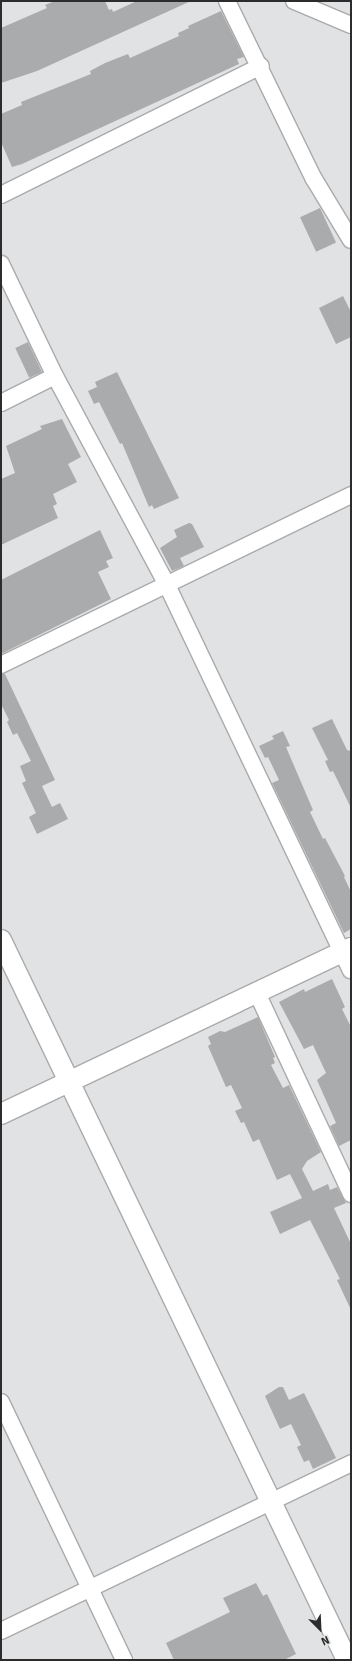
<!DOCTYPE html>
<style>
body{margin:0}
#map{position:relative;width:352px;height:1661px;overflow:hidden;background:#e1e2e3;font-family:Signika,sans-serif}
div>[style]{position:absolute}
.building>*{inset:0;background:#aaabac;transform-origin:0 0}
.roads{filter:drop-shadow(1px 0 #aaaaab) drop-shadow(-1px 0 #aaaaab) drop-shadow(0 1px #aaaaab) drop-shadow(0 -1px #aaaaab)}
.minor>*{height:16px;margin:-8px;padding:0 8px;transform-origin:8px;border-radius:8px;background:#fff}
.tertiary>*{height:20px;margin:-10px;padding:0 10px;transform-origin:10px;border-radius:10px;background:#fff}
span{translate:-50% -50%;white-space:nowrap;text-align:center;line-height:1.15;-webkit-text-stroke:4px #e1e2e3;paint-order:stroke}
.frame{position:absolute;inset:0;border:2px solid #2c2c2c;pointer-events:none}
.north{position:absolute;left:300px;top:1609px;width:40px;height:40px;-webkit-text-stroke:3px #e1e2e3;paint-order:stroke;rotate:156deg;font-size:11px;font-weight:700;line-height:16px;text-align:center;color:#2c2c2c}
.north::after{content:'';display:block;margin:auto;width:14px;height:18px;background:#2c2c2c;clip-path:polygon(50% 0,100% 100%,50% 72%,0 100%)}
</style>
<div id="map">
<div class="building">
<i style="clip-path:polygon(55px 1px,105px 1px,109px 10px,112px 9px,113px 12px,137px 1px,191px 1px,37px 71px,1px 83px,1px 28px,47px 8px,45px 5px)"></i>
<i style="clip-path:polygon(221px 11px,244px 57px,237px 59px,239px 64px,22px 164px,12px 167px,1px 142px,1px 114px,22px 105px,21px 102px,91px 74px,90px 71px,105px 63px,128px 54px,130px 58px,179px 36px,178px 33px,189px 28px,188px 26px)"></i>
<i style="left:320px;top:208px;width:38px;height:22px;rotate:65deg"></i>
<i style="clip-path:polygon(343px 296px,351px 312px,351px 337px,336px 344px,319px 308px)"></i>
<i style="left:28px;top:342px;width:33px;height:14px;rotate:65deg"></i>
<i style="clip-path:polygon(117px 372px,179px 498px,154px 509px,152px 505px,149px 507px,122px 443px,120px 444px,99px 402px,94px 404px,88px 391px,97px 387px,95px 382px)"></i>
<i style="clip-path:polygon(62px 419px,81px 457px,68px 464px,77px 482px,53px 494px,57px 504px,53px 506px,58px 518px,1px 545px,1px 479px,15px 473px,6px 446px,42px 429px,40px 426px)"></i>
<i style="clip-path:polygon(189px 523px,192px 524px,204px 547px,180px 558px,184px 566px,172px 571px,160px 548px,177px 537px,174px 530px)"></i>
<i style="clip-path:polygon(100px 530px,113px 558px,106px 561px,109px 567px,98px 572px,111px 599px,1px 654px,1px 580px)"></i>
<i style="clip-path:polygon(1px 674px,5px 674px,55px 780px,42px 786px,52px 807px,60px 803px,68px 819px,37px 834px,29px 817px,36px 813px,22px 783px,26px 781px,20px 766px,31px 761px,17px 733px,13px 735px,7px 722px,9px 720px,1px 704px)"></i>
<i style="clip-path:polygon(332px 719px,347px 750px,351px 751px,351px 808px,333px 771px,330px 772px,325px 761px,328px 760px,312px 728px)"></i>
<i style="clip-path:polygon(283px 731px,290px 746px,286px 747px,313px 810px,310px 812px,323px 839px,325px 838px,345px 876px,344px 877px,351px 892px,351px 929px,344px 933px,272px 783px,279px 780px,268px 757px,265px 758px,259px 746px,274px 739px,272px 736px)"></i>
<i style="clip-path:polygon(332px 979px,345px 1007px,342px 1009px,351px 1027px,351px 1140px,339px 1146px,330px 1126px,336px 1123px,317px 1080px,326px 1073px,313px 1045px,304px 1049px,279px 1002px,304px 989px,305px 992px)"></i>
<i style="clip-path:polygon(258px 1017px,275px 1057px,273px 1058px,275px 1063px,271px 1065px,283px 1088px,289px 1085px,321px 1152px,307px 1161px,302px 1169px,313px 1191px,328px 1184px,330px 1190px,337px 1187px,346px 1203px,334px 1208px,351px 1244px,351px 1310px,337px 1280px,340px 1279px,310px 1220px,280px 1234px,270px 1212px,302px 1198px,290px 1174px,277px 1180px,259px 1139px,253px 1142px,244px 1122px,241px 1123px,235px 1111px,242px 1108px,231px 1085px,226px 1087px,208px 1046px,211px 1044px,208px 1037px,220px 1031px,225px 1032px)"></i>
<i style="clip-path:polygon(279px 1387px,283px 1387px,289px 1400px,304px 1393px,336px 1458px,313px 1469px,309px 1460px,304px 1462px,297px 1447px,301px 1445px,291px 1424px,280px 1429px,265px 1396px)"></i>
<i style="clip-path:polygon(256px 1583px,263px 1596px,267px 1594px,296px 1654px,284px 1660px,174px 1660px,166px 1643px,230px 1612px,223px 1598px)"></i>
</div>
<div class="roads">
<div class="minor">
<i style="left:227px;top:1px;width:198px;rotate:64deg"></i>
<i style="left:314px;top:179px;width:71px;rotate:58.8deg"></i>
<i style="left:294px;top:1px;width:62px;rotate:22.8deg"></i>
<i style="left:1px;top:195px;width:290px;rotate:-26.4deg"></i>
<i style="left:1px;top:264px;width:124px;rotate:64.3deg"></i>
<i style="left:55px;top:376px;width:235px;rotate:61.8deg"></i>
<i style="left:166px;top:583px;width:429px;rotate:64.5deg"></i>
<i style="left:1px;top:403px;width:60px;rotate:-26.6deg"></i>
<i style="left:1px;top:665px;width:389px;rotate:-25.9deg"></i>
<i style="left:257px;top:993px;width:222px;rotate:64.9deg"></i>
<i style="left:1px;top:1402px;width:286px;rotate:64.5deg"></i>
<i style="left:1px;top:1631px;width:388px;rotate:-25.6deg"></i>
</div>
<div class="tertiary">
<i style="left:1px;top:940px;width:799px;rotate:64.33deg"></i>
<i style="left:1px;top:1114px;width:387px;rotate:-25.4deg"></i>
</div>
</div>
<div class="frame"></div>
<div class="north">N</div>
</div>
